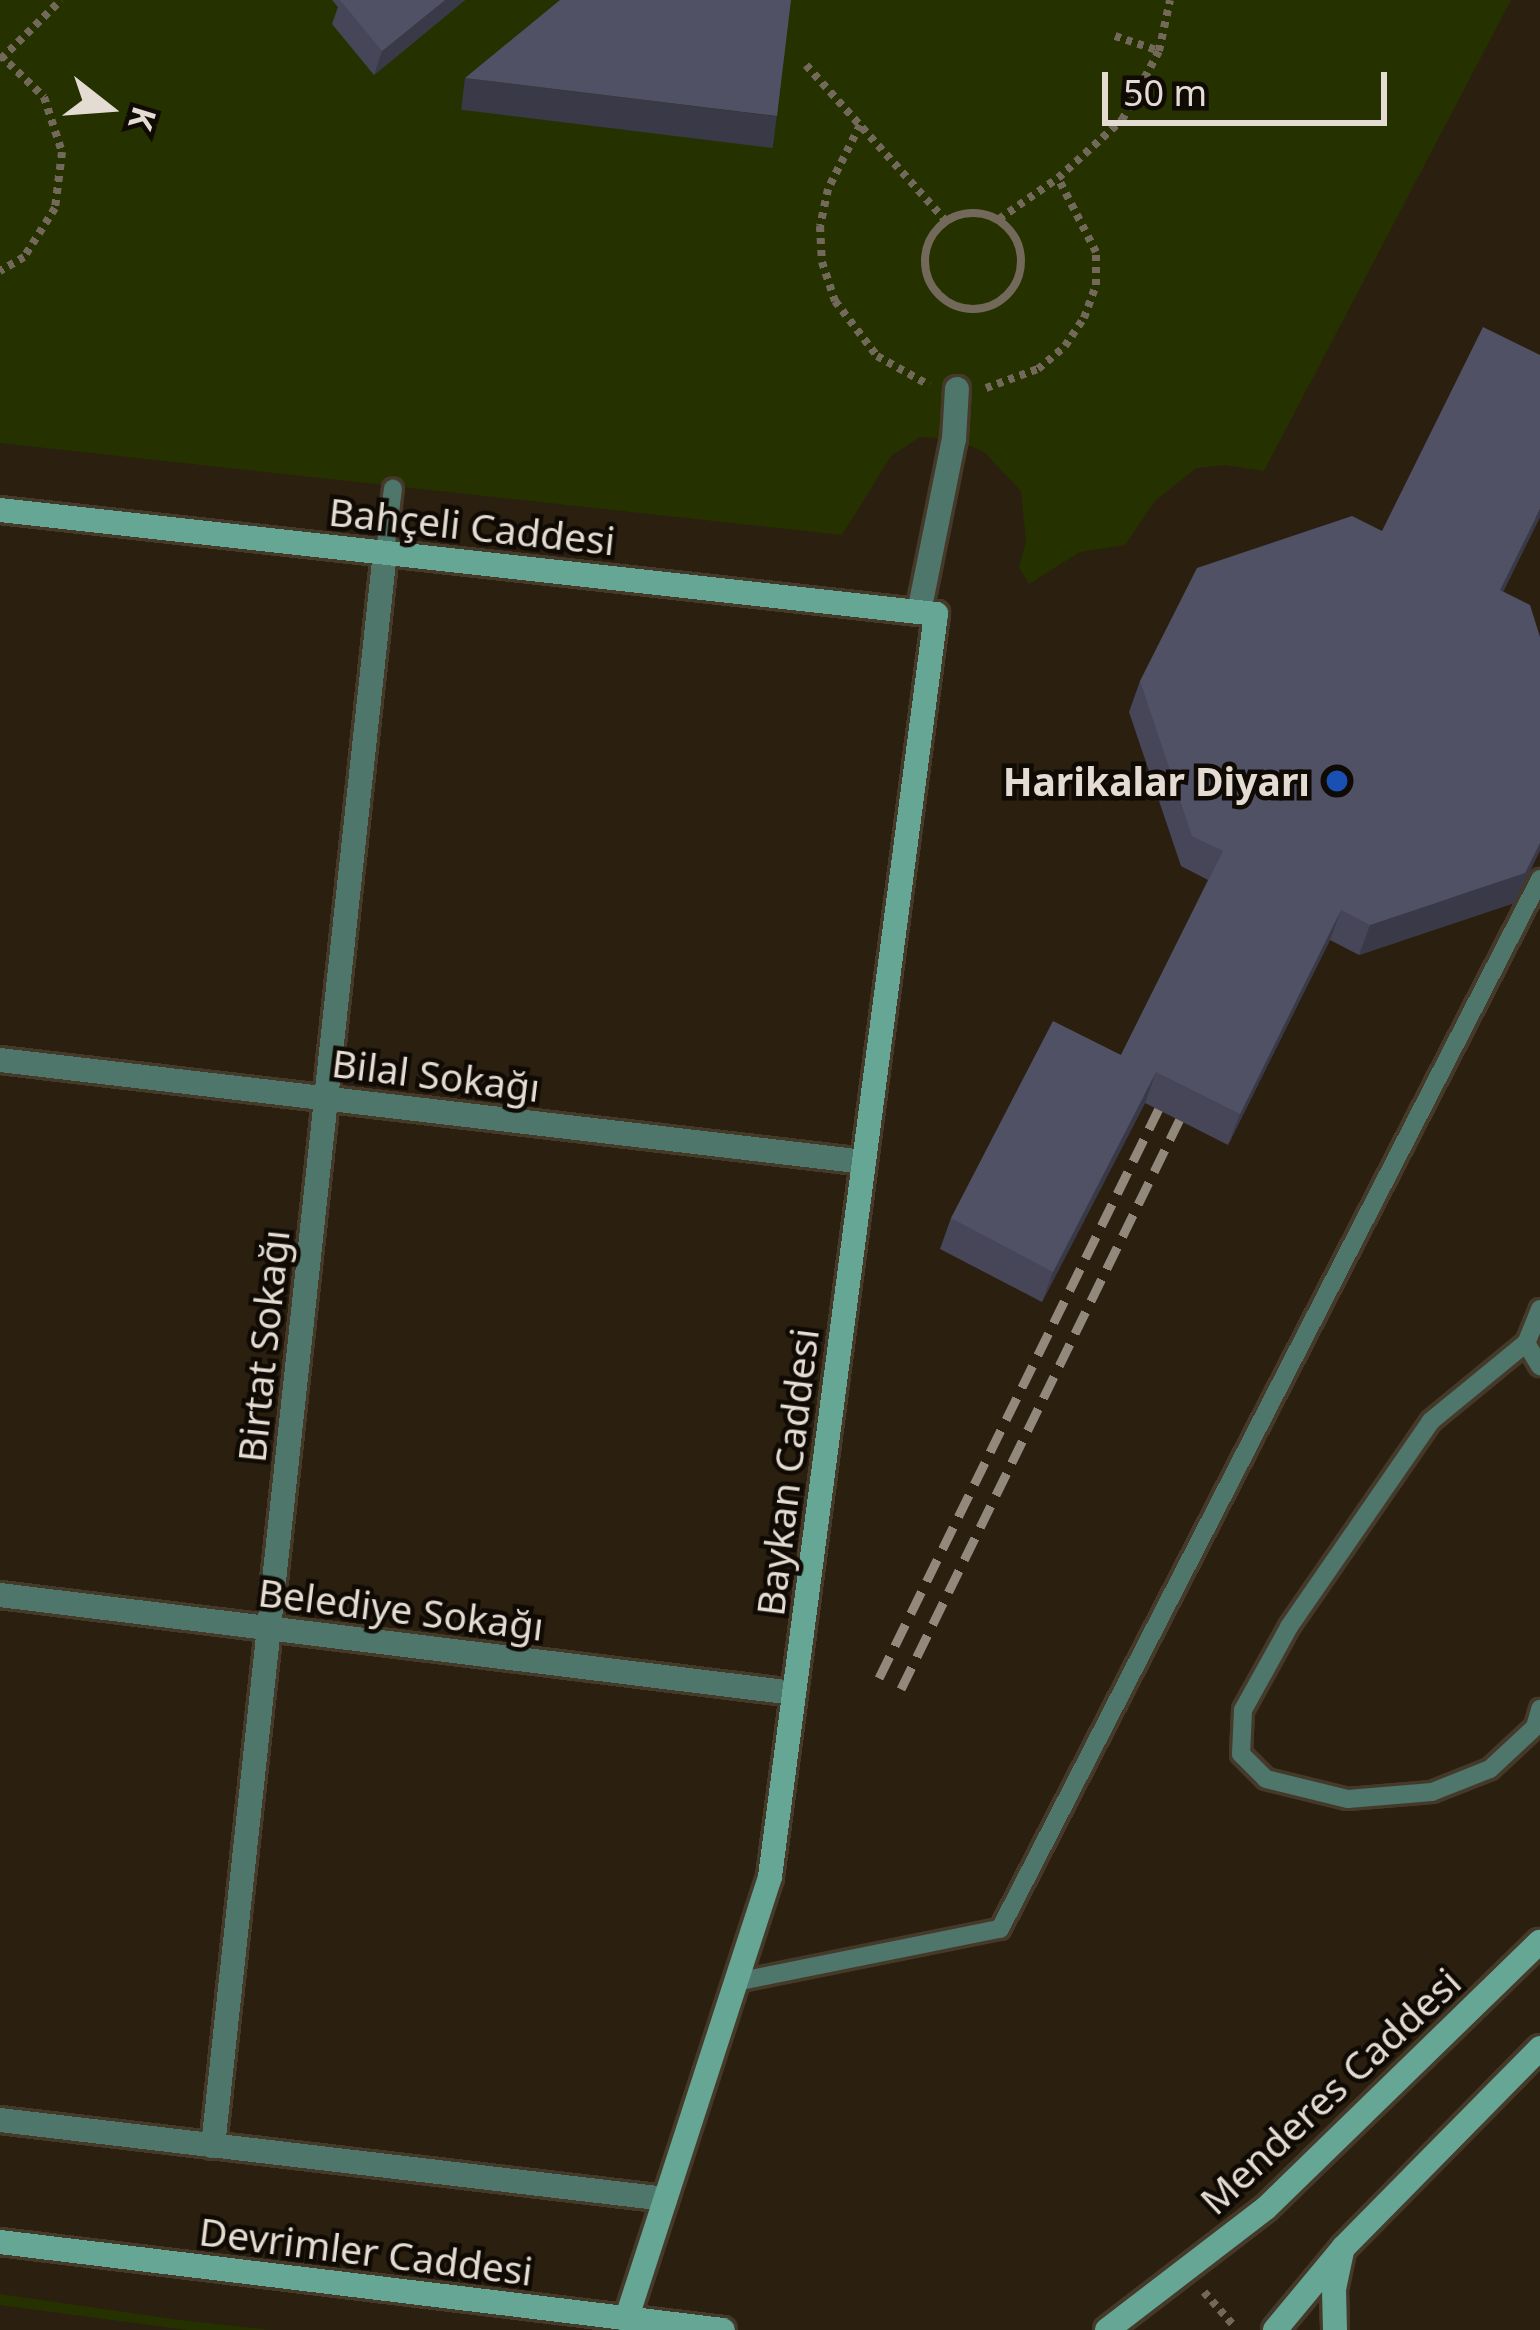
<!DOCTYPE html>
<meta charset="utf-8">
<style>
body{margin:0}
#map{position:relative;width:1540px;height:2330px;overflow:hidden;background:#2b1f0f;font-family:"Noto Sans",sans-serif}
div>[style]{position:absolute}
.green>*{inset:0;background:#263100}
.path>*{height:8px;margin-top:-4px;transform-origin:0;background:repeating-linear-gradient(90deg,#73695b 0 6px,transparent 0 12px)}
.path>.ring{margin:-4px;padding:0;box-sizing:content-box;background:none;border:8px solid #73695b;border-radius:50%}
.roads{filter:drop-shadow(3px 0 #45392a) drop-shadow(-3px 0 #45392a) drop-shadow(0 3px #45392a) drop-shadow(0 -3px #45392a)}
.lane>*{height:18px;margin:-9px;padding:0 9px;transform-origin:9px;border-radius:9px;background:#4f766b}
.street>*{height:24px;margin:-12px;padding:0 12px;transform-origin:12px;border-radius:12px;background:#4f766b}
.secondary>*{height:24px;margin:-12px;padding:0 12px;transform-origin:12px;border-radius:12px;background:#66a695}
.rail>*{height:9px;margin-top:-4.5px;transform-origin:0;background:repeating-linear-gradient(90deg,#92887b 0 24px,transparent 0 36px)}
.wall>*{inset:0;background:#464658}
.shaded-wall>*{inset:0;background:#393947;transform-origin:0 0}
.building>*{inset:0;background:#515166}
.dots>*{width:33px;height:33px;translate:-50% -50%;box-sizing:border-box;border:6px solid #0f0a04;border-radius:50%}
span{translate:-50% -50%;white-space:nowrap;text-align:center;line-height:1.15;-webkit-text-stroke:9px #0f0a04;paint-order:stroke}
.street-label{font-size:39px;color:#e4dcd2}
.poi-label{font-size:39px;color:#e4dcd2;font-weight:700}
.right{translate:-100% -50%;text-align:right}
.north{position:absolute;left:48px;top:48px;width:120px;height:120px;-webkit-text-stroke:9px #0f0a04;paint-order:stroke;rotate:107deg;font-size:33px;font-weight:700;line-height:48px;text-align:center;color:#e4dcd2}
.north::after{content:'';display:block;margin:auto;width:42px;height:54px;background:#e4dcd2;clip-path:polygon(50% 0,100% 100%,50% 72%,0 100%)}
.scale{position:absolute;left:1102px;top:72px;width:285px;height:54px;box-sizing:border-box;border:6px solid #e4dcd2;border-top:0;padding-left:15px;font-size:36px;line-height:42px;white-space:nowrap;color:#e4dcd2;-webkit-text-stroke:9px #0f0a04;paint-order:stroke}
</style>
<div id="map">
<div class="green">
<i style="clip-path:polygon(0 0,1511px 0,1264px 471px,1225px 465px,1196px 468px,1155px 501px,1125px 545px,1080px 552px,1029px 584px,1019px 567px,1026px 542px,1021px 491px,984px 452px,954px 439px,920px 437px,891px 456px,842px 535px,0 443px)"></i>
<i style="clip-path:polygon(0 2294px,180px 2320px,272px 2330px,187px 2330px,0 2305px)"></i>
</div>
<div class="path">
<i style="left:1115px;top:36px;width:46px;rotate:18.8deg"></i>
<i style="left:0;top:55px;width:61px;rotate:43.7deg"></i>
<i style="left:44px;top:97px;width:58px;rotate:71.9deg"></i>
<i style="left:62px;top:152px;width:56px;rotate:97.1deg"></i>
<i style="left:55px;top:208px;width:58px;rotate:122.3deg"></i>
<i style="left:24px;top:257px;width:28px;rotate:150deg"></i>
<i style="left:1px;top:59px;width:84px;rotate:-44.5deg"></i>
<i style="left:806px;top:65px;width:208px;rotate:48.1deg"></i>
<i style="left:860px;top:125px;width:72px;rotate:116.6deg"></i>
<i style="left:828px;top:189px;width:38px;rotate:102deg"></i>
<i style="left:820px;top:226px;width:36px;rotate:87deg"></i>
<i style="left:822px;top:262px;width:41px;rotate:71.6deg"></i>
<i style="left:835px;top:301px;width:69px;rotate:52.6deg"></i>
<i style="left:877px;top:356px;width:60px;rotate:29.1deg"></i>
<i class="ring" style="left:925px;top:213px;width:88px;height:88px"></i>
<i style="left:999px;top:219px;width:72px;rotate:-34.8deg"></i>
<i style="left:1058px;top:178px;width:86px;rotate:-42.2deg"></i>
<i style="left:1122px;top:120px;width:78px;rotate:-61.8deg"></i>
<i style="left:1159px;top:51px;width:52px;rotate:-77.8deg"></i>
<i style="left:986px;top:388px;width:55px;rotate:-20.1deg"></i>
<i style="left:1038px;top:369px;width:35px;rotate:-40deg"></i>
<i style="left:1065px;top:346px;width:34px;rotate:-56deg"></i>
<i style="left:1084px;top:318px;width:35px;rotate:-70deg"></i>
<i style="left:1096px;top:285px;width:33px;rotate:-90deg"></i>
<i style="left:1096px;top:252px;width:83px;rotate:-117.2deg"></i>
<i style="left:1204px;top:2292px;width:47px;rotate:48.5deg"></i>
</div>
<div class="roads">
<div class="lane">
<i style="left:385px;top:553px;width:65px;rotate:-83deg"></i>
<i style="left:1540px;top:1309px;width:37px;rotate:112deg"></i>
<i style="left:1526px;top:1343px;width:123px;rotate:140.6deg"></i>
<i style="left:1431px;top:1421px;width:250px;rotate:124.6deg"></i>
<i style="left:1289px;top:1627px;width:95px;rotate:119deg"></i>
<i style="left:1243px;top:1710px;width:44px;rotate:92.6deg"></i>
<i style="left:1241px;top:1754px;width:35px;rotate:45deg"></i>
<i style="left:1266px;top:1779px;width:84px;rotate:13.7deg"></i>
<i style="left:1348px;top:1799px;width:84px;rotate:-4.8deg"></i>
<i style="left:1432px;top:1792px;width:62px;rotate:-21.6deg"></i>
<i style="left:1490px;top:1769px;width:62px;rotate:-43deg"></i>
<i style="left:1535px;top:1727px;width:19px;rotate:-74deg"></i>
<i style="left:1526px;top:1343px;width:27px;rotate:59deg"></i>
<i style="left:736px;top:1982px;width:269px;rotate:-11.4deg"></i>
<i style="left:1000px;top:1929px;width:1181px;rotate:-62.78deg"></i>
</div>
<div class="street">
<i style="left:919px;top:612px;width:177px;rotate:-78.6deg"></i>
<i style="left:954px;top:439px;width:50px;rotate:-86.6deg"></i>
<i style="left:0;top:1060px;width:870px;rotate:6.73deg"></i>
<i style="left:0;top:1595px;width:800px;rotate:7.04deg"></i>
<i style="left:0;top:2120px;width:670px;rotate:6.77deg"></i>
<i style="left:213px;top:2146px;width:1602px;rotate:-83.84deg"></i>
</div>
<div class="secondary">
<i style="left:0;top:510px;width:942px;rotate:6.34deg"></i>
<i style="left:936px;top:614px;width:1274px;rotate:97.49deg"></i>
<i style="left:770px;top:1877px;width:466px;rotate:108deg"></i>
<i style="left:0;top:2242px;width:728px;rotate:6.94deg"></i>
<i style="left:1107px;top:2330px;width:200px;rotate:-37.5deg"></i>
<i style="left:1266px;top:2208px;width:382px;rotate:-44.2deg"></i>
<i style="left:1275px;top:2330px;width:107px;rotate:-50.3deg"></i>
<i style="left:1343px;top:2248px;width:281px;rotate:-45.4deg"></i>
<i style="left:1335px;top:2330px;width:41px;rotate:-91.4deg"></i>
<i style="left:1334px;top:2289px;width:40px;rotate:-78deg"></i>
</div>
</div>
<div class="rail">
<i style="left:879px;top:1678px;width:666px;rotate:-63.82deg"></i>
<i style="left:901px;top:1689px;width:667px;rotate:-63.93deg"></i>
</div>
<div class="wall">
<i style="clip-path:polygon(332px 0,465px 0,374px 75px,332px 24px,338px 7px)"></i>
<i style="clip-path:polygon(1540px 517px,1503px 592px,1514px 903px,1359px 955px,1330px 940px,1228px 1145px,1145px 1103px,1042px 1302px,940px 1249px,951px 1218px,1121px 1055px,1208px 880px,1181px 866px,1129px 712px,1140px 681px,1382px 531px)"></i>
</div>
<div class="shaded-wall">
<i style="clip-path:polygon(445px 0,465px 0,374px 75px,382px 51px)"></i>
<i style="left:465px;top:78px;width:314px;height:32px;rotate:7deg"></i>
<i style="clip-path:polygon(1540px 509px,1540px 517px,1489px 620px,1500px 590px)"></i>
<i style="clip-path:polygon(1540px 843px,1540px 851px,1514px 903px,1359px 955px,1370px 925px)"></i>
<i style="clip-path:polygon(1341px 910px,1330px 940px,1228px 1145px,1240px 1114px)"></i>
<i style="clip-path:polygon(1156px 1072px,1145px 1103px,1042px 1302px,1053px 1272px)"></i>
</div>
<div class="building">
<i style="clip-path:polygon(340px 0,445px 0,382px 51px)"></i>
<i style="clip-path:polygon(560px 0,791px 0,777px 116px,465px 78px)"></i>
<i style="clip-path:polygon(1483px 327px,1540px 355px,1540px 509px,1500px 590px,1530px 605px,1540px 637px,1540px 843px,1525px 873px,1370px 925px,1341px 910px,1240px 1114px,1156px 1072px,1053px 1272px,951px 1218px,1053px 1021px,1121px 1055px,1223px 851px,1192px 836px,1140px 681px,1197px 568px,1352px 516px,1382px 531px)"></i>
</div>
<div class="dots">
<i style="left:1337px;top:781px;background:#1a4fb4"></i>
</div>
<div class="street-label">
<span style="left:472px;top:526px;rotate:6deg">Bahçeli Caddesi</span>
<span style="left:436px;top:1075px;rotate:7deg">Bilal Sokağı</span>
<span style="left:263px;top:1346px;rotate:-84deg">Birtat Sokağı</span>
<span style="left:787px;top:1472px;rotate:-83deg">Baykan Caddesi</span>
<span style="left:401px;top:1609px;rotate:7deg">Belediye Sokağı</span>
<span style="left:1330px;top:2091px;rotate:-43deg">Menderes Caddesi</span>
<span style="left:366px;top:2251px;rotate:7deg">Devrimler Caddesi</span>
</div>
<div class="poi-label">
<span class="right" style="left:1310px;top:781px">Harikalar Diyarı</span>
</div>
<div class="north">K</div>
<div class="scale">50 m</div>
</div>
